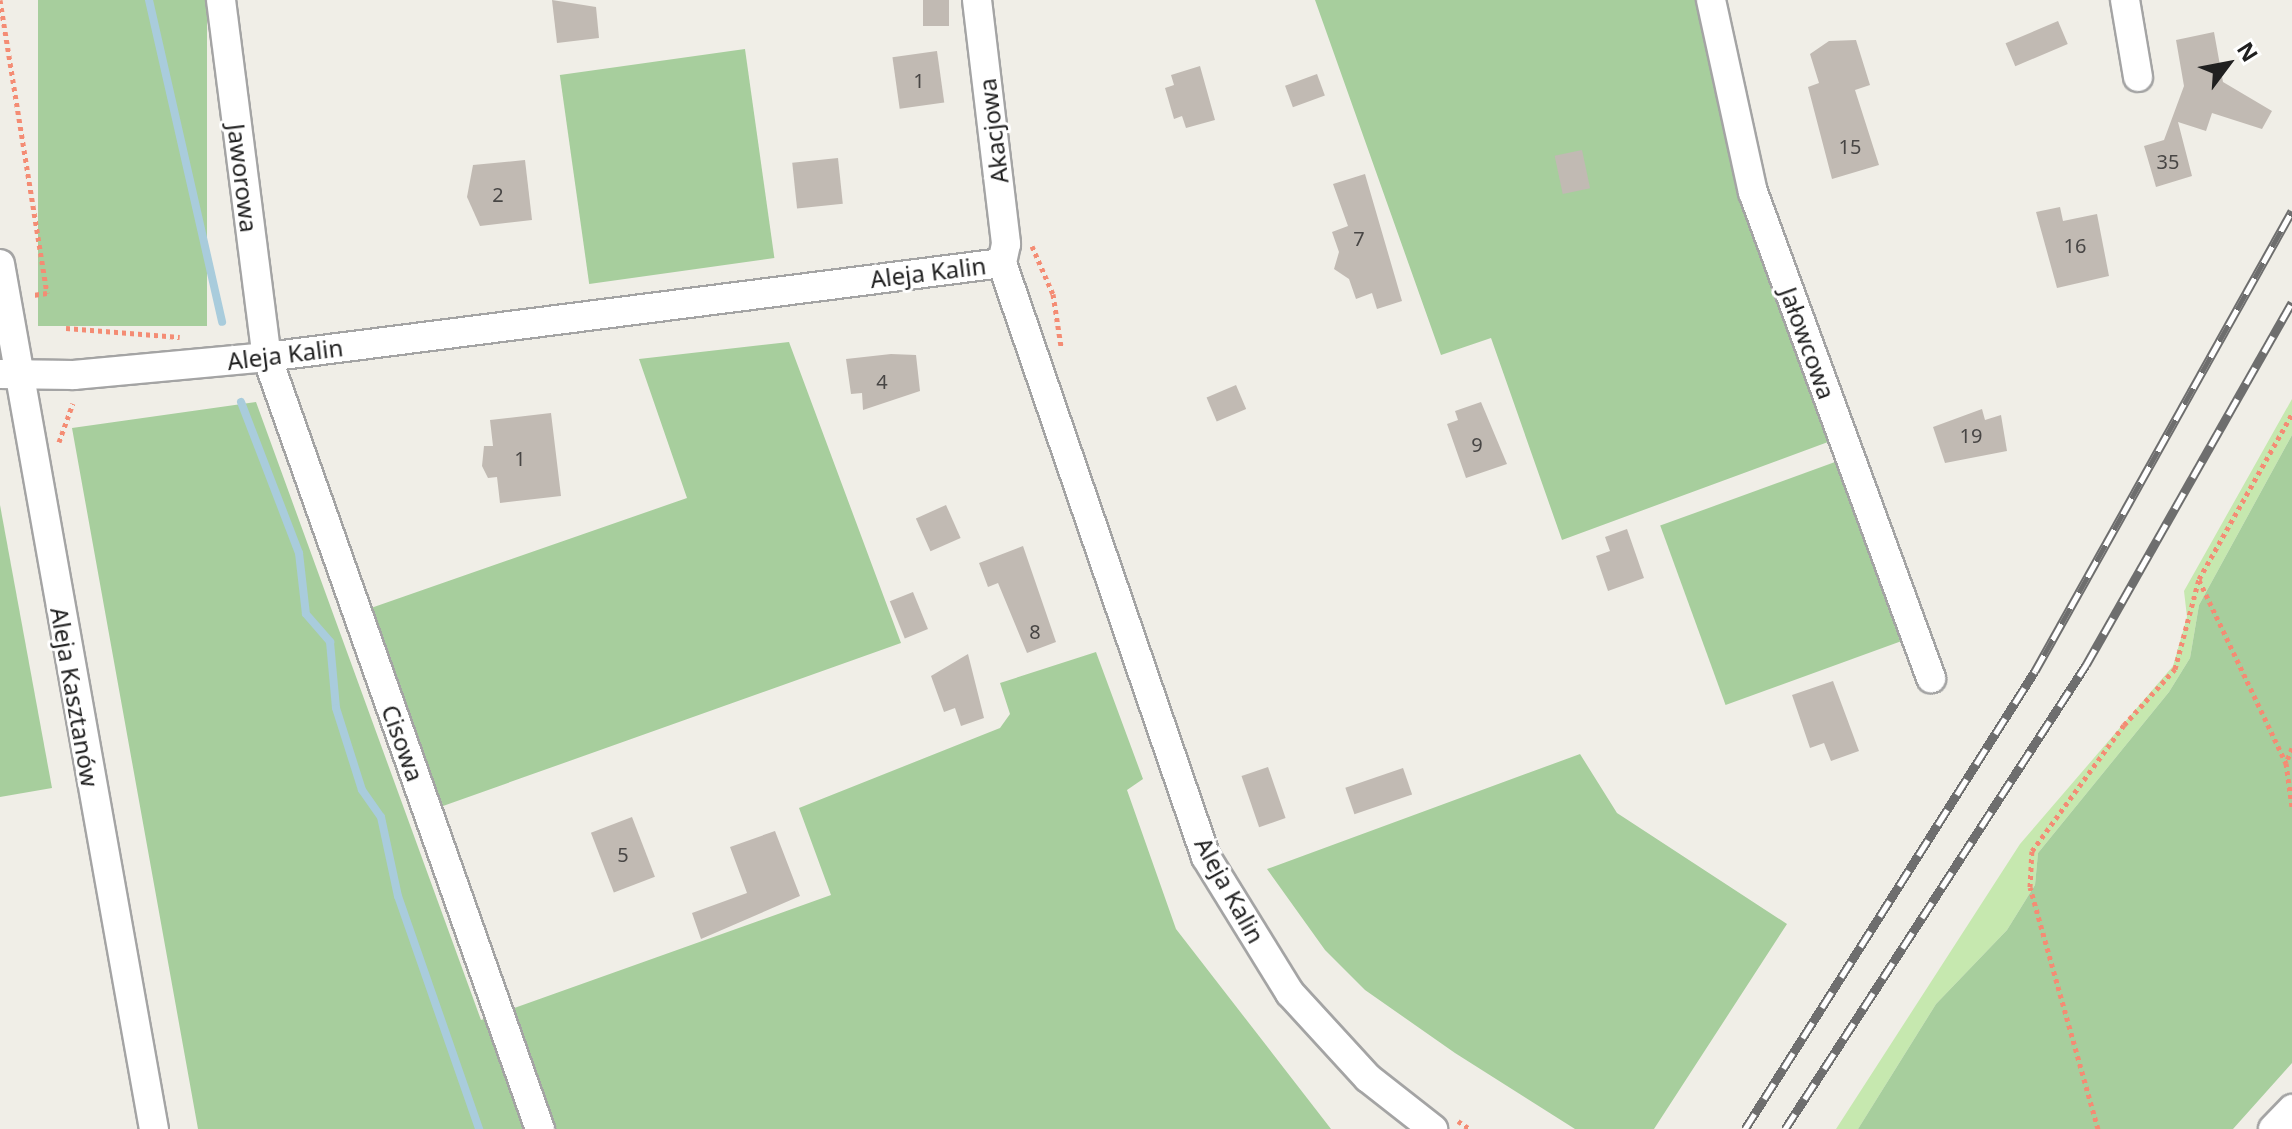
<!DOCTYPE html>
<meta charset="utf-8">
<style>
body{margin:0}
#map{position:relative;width:2292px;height:1129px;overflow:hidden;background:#f0eee7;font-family:"Noto Sans",sans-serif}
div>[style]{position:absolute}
.grass>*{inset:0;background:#c6e8af}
.forest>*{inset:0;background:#a7ce9d;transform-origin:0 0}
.stream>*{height:8px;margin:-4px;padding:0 4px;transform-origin:4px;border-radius:4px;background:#a9ccdc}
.building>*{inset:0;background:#c1bab3;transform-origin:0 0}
.path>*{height:5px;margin-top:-2.5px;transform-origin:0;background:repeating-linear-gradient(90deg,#f48c74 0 4px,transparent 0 8px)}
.roads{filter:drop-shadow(2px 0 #a4a4a4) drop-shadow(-2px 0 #a4a4a4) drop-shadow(0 2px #a4a4a4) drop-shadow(0 -2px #a4a4a4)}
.minor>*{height:28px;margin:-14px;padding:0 14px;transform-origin:14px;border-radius:14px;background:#fff}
.rail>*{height:9px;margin-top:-4.5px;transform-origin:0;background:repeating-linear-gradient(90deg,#fff 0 18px,#6e6e6e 0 36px);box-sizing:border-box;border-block:2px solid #6e6e6e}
span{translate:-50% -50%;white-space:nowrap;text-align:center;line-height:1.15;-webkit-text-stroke:6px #fff;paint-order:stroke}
.number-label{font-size:20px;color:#484645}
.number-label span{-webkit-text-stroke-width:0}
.street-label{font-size:24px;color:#202020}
.north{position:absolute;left:2188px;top:24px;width:80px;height:80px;-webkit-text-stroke:6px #fff;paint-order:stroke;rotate:58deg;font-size:22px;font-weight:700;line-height:32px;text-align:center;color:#202020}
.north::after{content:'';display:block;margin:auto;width:28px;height:36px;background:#202020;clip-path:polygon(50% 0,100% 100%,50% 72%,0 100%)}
</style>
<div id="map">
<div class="grass">
<i style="clip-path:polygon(2292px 399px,2292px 435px,2199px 605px,2190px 658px,2169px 692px,2038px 853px,2035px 885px,2007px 930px,1936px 1004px,1858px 1129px,1836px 1129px,2020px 844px,2173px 666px,2187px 617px,2184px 591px)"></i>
</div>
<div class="forest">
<i style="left:38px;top:0;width:169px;height:326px"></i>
<i style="clip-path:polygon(1315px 0,1695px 0,1737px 190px,1828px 442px,1562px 540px,1491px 338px,1441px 355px)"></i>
<i style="left:745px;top:49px;width:211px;height:187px;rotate:82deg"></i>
<i style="clip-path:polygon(789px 342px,901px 643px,443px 806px,371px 608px,687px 498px,639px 359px)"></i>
<i style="clip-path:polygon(256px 402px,481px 1020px,831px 895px,799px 808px,1000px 728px,1010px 714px,1000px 683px,1096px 652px,1143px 779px,1127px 790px,1176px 929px,1331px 1129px,198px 1129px,72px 428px)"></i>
<i style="clip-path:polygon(2292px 435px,2292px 1063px,2233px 1129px,1858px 1129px,1936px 1004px,2007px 930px,2035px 885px,2038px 853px,2169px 692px,2190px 658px,2199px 605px)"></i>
<i style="left:1835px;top:462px;width:191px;height:186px;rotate:70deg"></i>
<i style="clip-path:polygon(0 505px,52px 788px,0 797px)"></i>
<i style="clip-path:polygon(1580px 754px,1617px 813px,1787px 924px,1654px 1129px,1575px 1129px,1455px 1053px,1365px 990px,1325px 950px,1267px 869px)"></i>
</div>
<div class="stream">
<i style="left:149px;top:0;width:330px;rotate:77.2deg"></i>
<i style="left:241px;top:402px;width:162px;rotate:69deg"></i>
<i style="left:299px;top:553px;width:61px;rotate:83.5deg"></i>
<i style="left:306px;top:614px;width:37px;rotate:49deg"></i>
<i style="left:330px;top:642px;width:66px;rotate:84.8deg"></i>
<i style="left:336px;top:708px;width:86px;rotate:72.4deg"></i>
<i style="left:362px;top:790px;width:33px;rotate:55deg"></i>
<i style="left:381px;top:817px;width:81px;rotate:77.9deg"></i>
<i style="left:398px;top:896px;width:247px;rotate:70.8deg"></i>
</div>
<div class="building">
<i style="clip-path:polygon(552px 0,596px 7px,599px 38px,557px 43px)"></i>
<i style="left:923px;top:0;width:26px;height:26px"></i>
<i style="left:2058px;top:21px;width:25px;height:57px;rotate:67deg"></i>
<i style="clip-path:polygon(2214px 32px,2223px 82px,2272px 111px,2262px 129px,2212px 113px,2206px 131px,2178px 122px,2192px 176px,2156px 187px,2144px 146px,2164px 140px,2184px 86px,2176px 40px)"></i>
<i style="clip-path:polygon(1856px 40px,1870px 85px,1855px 90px,1879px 165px,1832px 179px,1808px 87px,1819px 83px,1810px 54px,1829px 41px)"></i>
<i style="left:937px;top:51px;width:52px;height:45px;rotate:82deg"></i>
<i style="clip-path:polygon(1200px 66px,1215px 120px,1186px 128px,1182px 116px,1174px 119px,1165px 88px,1174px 85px,1171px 75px)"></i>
<i style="left:1317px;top:74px;width:23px;height:34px;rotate:70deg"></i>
<i style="left:1582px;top:150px;width:39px;height:28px;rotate:78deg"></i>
<i style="left:838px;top:158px;width:46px;height:46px;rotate:84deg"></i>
<i style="clip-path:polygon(525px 160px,532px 220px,480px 226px,467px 197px,473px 165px)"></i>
<i style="clip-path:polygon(1365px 174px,1402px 301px,1377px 309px,1372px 293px,1356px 299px,1349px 279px,1334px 269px,1339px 252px,1332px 232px,1348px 226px,1333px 184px)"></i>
<i style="clip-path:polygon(2060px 207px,2063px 221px,2097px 214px,2109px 276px,2057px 288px,2036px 212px)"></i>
<i style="clip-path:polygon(891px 354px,916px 355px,920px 391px,863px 410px,862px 393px,851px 394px,846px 359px)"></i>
<i style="left:1236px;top:385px;width:26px;height:32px;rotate:67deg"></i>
<i style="clip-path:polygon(1481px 402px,1507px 464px,1466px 478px,1447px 424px,1458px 420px,1455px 411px)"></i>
<i style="clip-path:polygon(1982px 409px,1985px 420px,2001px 415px,2007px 451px,1945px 463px,1933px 427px)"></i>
<i style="clip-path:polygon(551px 413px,561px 496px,500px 503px,497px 477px,488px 478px,482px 466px,484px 446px,493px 446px,490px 420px)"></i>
<i style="left:946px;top:505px;width:36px;height:33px;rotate:66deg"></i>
<i style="clip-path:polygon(1627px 529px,1644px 578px,1608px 591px,1596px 556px,1610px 551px,1605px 537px)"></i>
<i style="clip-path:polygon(1023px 546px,1056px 642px,1027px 653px,998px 583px,988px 587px,979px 563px)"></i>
<i style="left:913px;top:592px;width:40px;height:25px;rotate:68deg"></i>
<i style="clip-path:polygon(968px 654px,984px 718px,961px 726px,955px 708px,944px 712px,931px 676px)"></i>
<i style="clip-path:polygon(1833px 681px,1859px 751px,1831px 761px,1824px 743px,1810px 748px,1792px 695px)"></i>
<i style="left:1268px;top:767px;width:54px;height:28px;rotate:71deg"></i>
<i style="left:1403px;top:768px;width:28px;height:61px;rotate:71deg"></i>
<i style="left:632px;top:817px;width:64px;height:44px;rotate:69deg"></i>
<i style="clip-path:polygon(775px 831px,800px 896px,701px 939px,692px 913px,747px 893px,730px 847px)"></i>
</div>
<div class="path">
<i style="left:0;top:0;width:297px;rotate:80.9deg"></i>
<i style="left:47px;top:293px;width:14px;rotate:172deg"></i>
<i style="left:1032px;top:246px;width:52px;rotate:66.4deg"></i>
<i style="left:1053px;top:294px;width:53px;rotate:81.3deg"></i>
<i style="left:66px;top:328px;width:114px;rotate:4.5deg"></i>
<i style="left:59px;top:442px;width:41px;rotate:-70.3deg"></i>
<i style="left:2199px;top:580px;width:203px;rotate:64.6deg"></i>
<i style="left:2292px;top:748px;width:16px;rotate:112deg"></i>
<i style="left:2286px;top:763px;width:44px;rotate:82.2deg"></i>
<i style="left:1458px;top:1121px;width:14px;rotate:34deg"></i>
<i style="left:2098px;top:1129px;width:251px;rotate:-105.7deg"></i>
<i style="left:2030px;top:887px;width:36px;rotate:-87deg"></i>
<i style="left:2032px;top:851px;width:156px;rotate:-53.9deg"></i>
<i style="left:2124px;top:725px;width:76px;rotate:-47.7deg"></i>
<i style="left:2175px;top:669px;width:93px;rotate:-75.1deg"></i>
<i style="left:2199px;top:579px;width:189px;rotate:-60.6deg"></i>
</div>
<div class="roads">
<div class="minor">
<i style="left:221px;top:0;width:360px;rotate:82.7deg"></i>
<i style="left:267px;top:357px;width:819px;rotate:70.53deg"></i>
<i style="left:977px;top:0;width:246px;rotate:83.2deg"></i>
<i style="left:1006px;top:244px;width:19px;rotate:102deg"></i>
<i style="left:1711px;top:0;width:197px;rotate:77.7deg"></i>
<i style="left:1753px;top:192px;width:518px;rotate:69.88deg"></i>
<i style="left:2125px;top:0;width:78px;rotate:80.4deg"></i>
<i style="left:1002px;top:263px;width:628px;rotate:71.05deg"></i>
<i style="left:1206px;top:857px;width:160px;rotate:58.3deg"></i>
<i style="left:1290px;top:993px;width:115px;rotate:47.5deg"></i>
<i style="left:1368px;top:1078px;width:83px;rotate:38.1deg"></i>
<i style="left:0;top:264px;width:879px;rotate:79.91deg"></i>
<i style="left:0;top:374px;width:74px;rotate:0.8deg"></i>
<i style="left:74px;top:375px;width:194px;rotate:-5.3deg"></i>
<i style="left:267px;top:357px;width:741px;rotate:-7.29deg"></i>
<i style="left:2273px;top:1129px;width:28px;rotate:-46deg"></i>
</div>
</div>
<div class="rail">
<i style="left:1745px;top:1129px;width:542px;rotate:-57.66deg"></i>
<i style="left:2035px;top:671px;width:527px;rotate:-60.81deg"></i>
<i style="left:1785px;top:1129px;width:553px;rotate:-57.03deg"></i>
<i style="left:2086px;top:665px;width:417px;rotate:-60.4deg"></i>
</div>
<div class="number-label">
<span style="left:919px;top:80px">1</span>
<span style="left:1850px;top:146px">15</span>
<span style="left:2168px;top:161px">35</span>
<span style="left:498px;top:194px">2</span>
<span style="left:1359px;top:238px">7</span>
<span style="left:2075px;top:245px">16</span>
<span style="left:882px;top:381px">4</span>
<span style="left:1971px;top:435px">19</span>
<span style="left:1477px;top:444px">9</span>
<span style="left:520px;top:458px">1</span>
<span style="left:1035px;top:631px">8</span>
<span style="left:623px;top:854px">5</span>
</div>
<div class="street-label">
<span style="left:993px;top:131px;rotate:-97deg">Akacjowa</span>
<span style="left:243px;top:178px;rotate:83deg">Jaworowa</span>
<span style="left:928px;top:272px;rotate:-7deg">Aleja Kalin</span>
<span style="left:1808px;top:343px;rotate:70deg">Jałowcowa</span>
<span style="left:285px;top:354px;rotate:-7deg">Aleja Kalin</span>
<span style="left:75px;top:697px;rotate:80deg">Aleja Kasztanów</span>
<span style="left:403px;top:743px;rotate:70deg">Cisowa</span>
<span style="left:1230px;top:890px;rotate:61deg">Aleja Kalin</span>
</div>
<div class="north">N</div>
</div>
